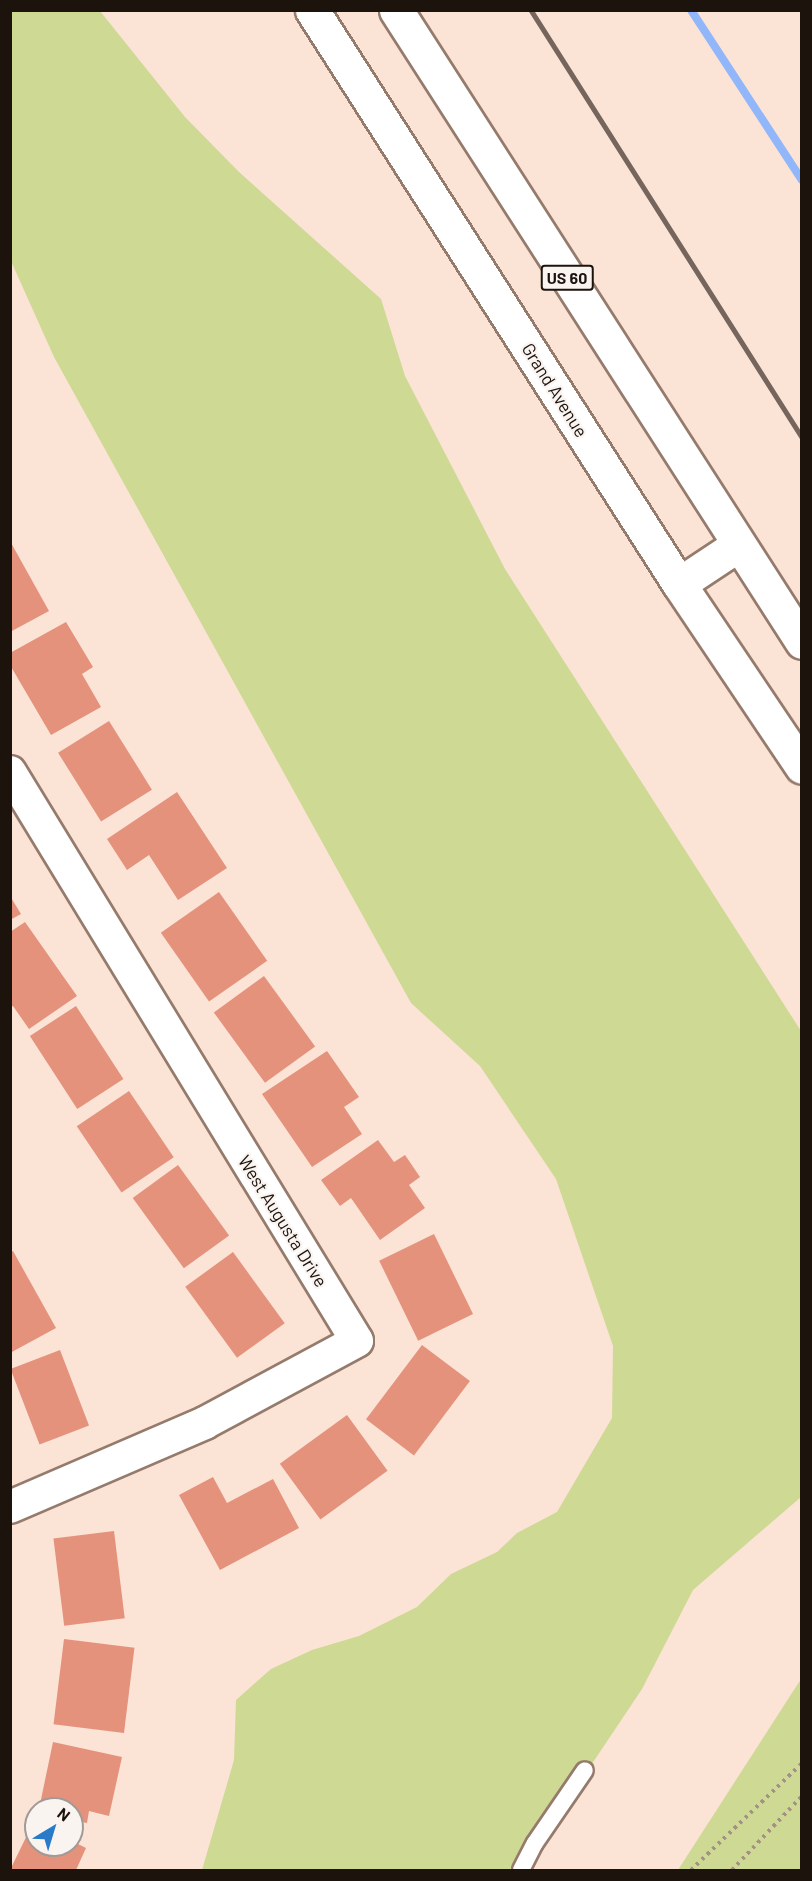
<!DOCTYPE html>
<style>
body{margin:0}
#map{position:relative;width:812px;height:1881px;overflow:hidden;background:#fbe3d6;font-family:Barlow,sans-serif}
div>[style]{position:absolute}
.green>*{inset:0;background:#ced994}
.stream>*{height:8px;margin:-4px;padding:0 4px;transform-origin:4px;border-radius:4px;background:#91b6f9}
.building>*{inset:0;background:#e4927c;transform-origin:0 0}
.path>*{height:4px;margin-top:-2px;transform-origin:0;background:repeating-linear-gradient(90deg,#a39186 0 3px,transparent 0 7.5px)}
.roads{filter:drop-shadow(2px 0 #957b6c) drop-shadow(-2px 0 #957b6c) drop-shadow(0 2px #957b6c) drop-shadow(0 -2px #957b6c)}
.service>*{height:16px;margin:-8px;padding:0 8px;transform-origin:8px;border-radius:8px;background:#fff}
.minor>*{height:32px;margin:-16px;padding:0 16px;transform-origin:16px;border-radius:16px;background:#fff}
.trunk>*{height:33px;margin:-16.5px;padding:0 16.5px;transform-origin:16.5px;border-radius:16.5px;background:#fff}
.rail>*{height:4.5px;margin:-2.25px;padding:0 2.25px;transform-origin:2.25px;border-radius:2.25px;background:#75655d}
span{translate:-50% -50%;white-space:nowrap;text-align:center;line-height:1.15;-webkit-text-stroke:4.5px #faf4f1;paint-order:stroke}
.shield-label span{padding:2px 4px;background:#faf4f1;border:2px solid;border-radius:4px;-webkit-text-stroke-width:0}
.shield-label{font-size:16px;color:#1d130d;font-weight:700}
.street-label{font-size:18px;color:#1d130d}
.frame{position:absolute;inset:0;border:12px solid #1d130d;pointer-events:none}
.north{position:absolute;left:24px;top:1797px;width:60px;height:60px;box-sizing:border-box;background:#faf4f1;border:2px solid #a29a96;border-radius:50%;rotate:38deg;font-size:16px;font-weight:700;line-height:24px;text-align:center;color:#1d130d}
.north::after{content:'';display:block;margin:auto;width:21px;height:27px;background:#297ac9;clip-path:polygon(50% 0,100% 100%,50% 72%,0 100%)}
</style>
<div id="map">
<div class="green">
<i style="clip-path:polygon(10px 11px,100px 11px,185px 117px,239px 172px,381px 299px,405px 376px,505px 569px,801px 1031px,801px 1497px,693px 1590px,642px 1689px,521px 1870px,202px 1870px,234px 1760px,236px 1700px,271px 1669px,312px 1650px,359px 1636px,417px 1607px,451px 1574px,497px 1552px,517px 1533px,557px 1512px,612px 1418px,613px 1346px,556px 1179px,480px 1066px,411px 1003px,54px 357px,11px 261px)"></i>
<i style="clip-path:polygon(801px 1679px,801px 1870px,678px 1870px)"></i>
</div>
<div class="stream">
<i style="left:691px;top:10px;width:203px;rotate:56.9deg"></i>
</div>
<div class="building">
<i style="clip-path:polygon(10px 541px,49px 611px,10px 632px)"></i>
<i style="clip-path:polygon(66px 622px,93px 667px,82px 674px,101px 707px,51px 735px,10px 665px,10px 653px)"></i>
<i style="left:109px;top:721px;width:81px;height:60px;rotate:58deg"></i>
<i style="clip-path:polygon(177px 792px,227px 868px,178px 900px,149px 855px,127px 870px,107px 839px)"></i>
<i style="left:219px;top:892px;width:84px;height:71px;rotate:55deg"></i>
<i style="clip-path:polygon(10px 896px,21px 914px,10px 920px)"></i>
<i style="clip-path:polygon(25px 922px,77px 996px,29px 1029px,13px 1006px,10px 1007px,10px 932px)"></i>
<i style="left:264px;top:976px;width:87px;height:62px;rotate:54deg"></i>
<i style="left:76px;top:1006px;width:87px;height:55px;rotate:57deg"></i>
<i style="clip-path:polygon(327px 1051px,359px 1097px,344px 1107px,362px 1134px,312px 1167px,262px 1094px)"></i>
<i style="left:129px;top:1091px;width:80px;height:63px;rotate:56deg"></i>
<i style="clip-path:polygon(378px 1140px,394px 1162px,405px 1155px,420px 1177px,409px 1185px,425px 1208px,380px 1240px,351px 1198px,340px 1206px,321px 1180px)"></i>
<i style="left:178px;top:1165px;width:87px;height:56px;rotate:54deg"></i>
<i style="left:434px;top:1234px;width:89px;height:61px;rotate:64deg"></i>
<i style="clip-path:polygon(13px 1251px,56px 1328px,10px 1353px,10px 1252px)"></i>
<i style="left:233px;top:1252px;width:88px;height:59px;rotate:54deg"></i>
<i style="left:422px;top:1345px;width:60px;height:93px;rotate:37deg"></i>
<i style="left:60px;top:1350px;width:81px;height:53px;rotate:69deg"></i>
<i style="left:347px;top:1415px;width:69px;height:83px;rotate:54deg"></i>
<i style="clip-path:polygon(213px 1477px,227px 1503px,273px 1479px,299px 1528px,220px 1570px,179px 1495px)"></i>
<i style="left:114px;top:1531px;width:88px;height:61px;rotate:83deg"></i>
<i style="left:64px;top:1639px;width:71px;height:86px;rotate:7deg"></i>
<i style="clip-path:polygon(53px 1742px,122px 1757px,109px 1816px,89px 1811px,87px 1823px,72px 1820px,72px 1809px,39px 1809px)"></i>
<i style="clip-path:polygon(33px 1823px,36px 1825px,36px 1845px,72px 1845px,72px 1841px,86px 1848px,76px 1870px,10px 1870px)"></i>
</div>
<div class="path">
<i style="left:691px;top:1870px;width:154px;rotate:-43.9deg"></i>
<i style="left:732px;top:1870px;width:102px;rotate:-46.6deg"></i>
</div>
<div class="roads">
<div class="service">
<i style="left:521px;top:1870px;width:30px;rotate:-63deg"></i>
<i style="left:535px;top:1843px;width:88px;rotate:-55.6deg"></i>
</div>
<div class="minor">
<i style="left:10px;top:772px;width:666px;rotate:58.62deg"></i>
<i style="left:357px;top:1341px;width:173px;rotate:151.7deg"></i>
<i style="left:205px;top:1423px;width:212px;rotate:156.7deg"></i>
</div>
<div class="trunk">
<i style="left:312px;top:10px;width:681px;rotate:57.41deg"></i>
<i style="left:679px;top:584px;width:220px;rotate:56.1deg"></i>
<i style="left:396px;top:10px;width:751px;rotate:57.28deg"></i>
<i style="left:679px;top:584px;width:71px;rotate:-33.5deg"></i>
</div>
</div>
<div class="rail">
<i style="left:531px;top:10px;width:506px;rotate:57.6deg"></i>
</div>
<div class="shield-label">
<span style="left:567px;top:278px">US 60</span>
</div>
<div class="street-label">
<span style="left:555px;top:390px;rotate:58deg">Grand Avenue</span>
<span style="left:283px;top:1221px;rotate:58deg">West Augusta Drive</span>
</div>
<div class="frame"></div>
<div class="north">N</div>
</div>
